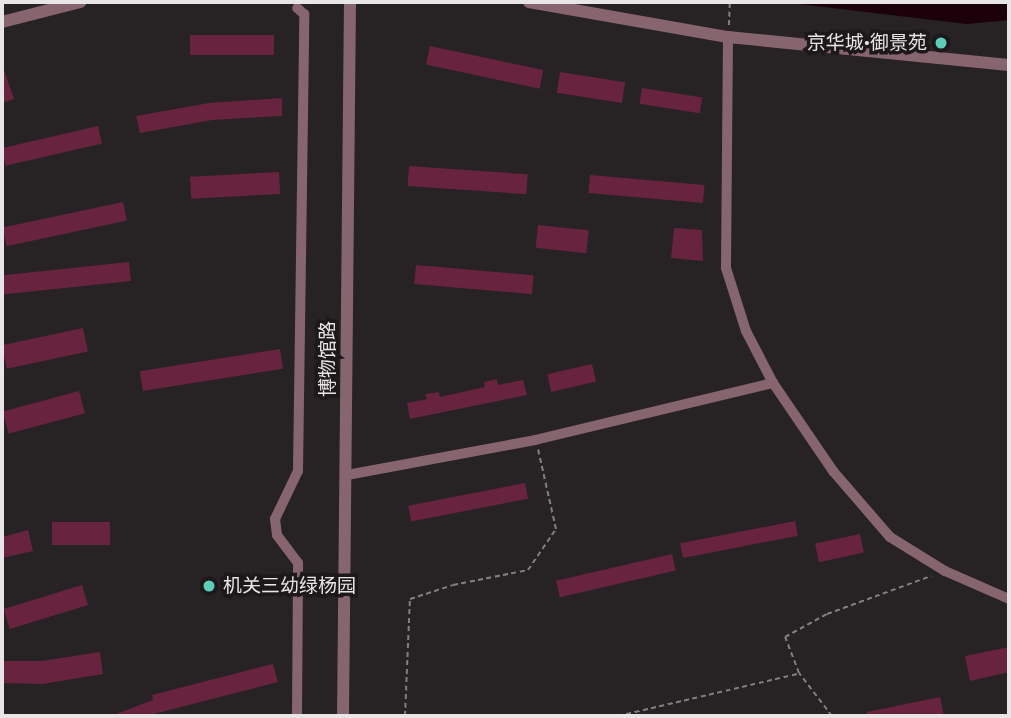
<!DOCTYPE html>
<meta charset="utf-8">
<style>
body{margin:0}
#map{position:relative;width:1011px;height:718px;overflow:hidden;background:#272223;font-family:Rubik,"Noto Sans SC",sans-serif}
div>[style]{position:absolute}
.water>*{inset:0;background:#1c000a}
.building>*{inset:0;background:#68233f;transform-origin:0 0}
.path>*{height:2px;margin-top:-1px;transform-origin:0;background:repeating-linear-gradient(90deg,#837f80 0 5px,transparent 0 8.5px)}
.minor>*{height:10px;margin:-5px;padding:0 5px;transform-origin:5px;border-radius:5px;background:#87656f}
.tertiary>*{height:12px;margin:-6px;padding:0 6px;transform-origin:6px;border-radius:6px;background:#87656f}
.dots>*{width:19px;height:19px;translate:-50% -50%;box-sizing:border-box;border:4px solid #1d181a;border-radius:50%}
span{translate:-50% -50%;white-space:nowrap;text-align:center;line-height:1.15;-webkit-text-stroke:7px #1d181a;paint-order:stroke}
.poi-label{font-size:19px;color:#e8e5e6}
.right{translate:-100% -50%;text-align:right}
.left{translate:0 -50%;text-align:left}
.street-label{font-size:19px;color:#e8e5e6}
.frame{position:absolute;inset:0;border:4px solid #e8e5e6;pointer-events:none}
</style>
<div id="map">
<div class="water">
<i style="clip-path:polygon(782px 2px,1009px 2px,1009px 20px,967px 24px)"></i>
</div>
<div class="building">
<i style="left:274px;top:35px;width:20px;height:84px;rotate:90deg"></i>
<i style="left:430px;top:46px;width:116px;height:19px;rotate:12deg"></i>
<i style="clip-path:polygon(2px 64px,14px 99px,2px 103px)"></i>
<i style="left:560px;top:72px;width:66px;height:21px;rotate:9deg"></i>
<i style="left:642px;top:88px;width:61px;height:16px;rotate:9deg"></i>
<i style="clip-path:polygon(282px 98px,282px 116px,212px 120px,140px 133px,136px 116px,209px 103px)"></i>
<i style="left:98px;top:126px;width:18px;height:99px;rotate:77deg"></i>
<i style="left:409px;top:166px;width:119px;height:20px;rotate:4deg"></i>
<i style="left:279px;top:172px;width:22px;height:89px;rotate:87deg"></i>
<i style="left:590px;top:175px;width:115px;height:18px;rotate:5deg"></i>
<i style="left:123px;top:202px;width:19px;height:123px;rotate:78deg"></i>
<i style="left:538px;top:225px;width:51px;height:23px;rotate:6deg"></i>
<i style="clip-path:polygon(674px 228px,702px 230px,703px 261px,671px 258px)"></i>
<i style="left:129px;top:262px;width:19px;height:129px;rotate:84deg"></i>
<i style="left:416px;top:265px;width:118px;height:19px;rotate:5deg"></i>
<i style="left:83px;top:328px;width:24px;height:83px;rotate:78deg"></i>
<i style="left:280px;top:349px;width:20px;height:142px;rotate:81deg"></i>
<i style="left:592px;top:364px;width:18px;height:46px;rotate:77deg"></i>
<i style="clip-path:polygon(497px 379px,498px 385px,523px 380px,527px 395px,410px 419px,407px 403px,427px 399px,425px 394px,439px 392px,440px 397px,485px 387px,484px 382px)"></i>
<i style="left:79px;top:391px;width:23px;height:79px;rotate:75deg"></i>
<i style="left:525px;top:483px;width:16px;height:119px;rotate:79deg"></i>
<i style="left:795px;top:521px;width:15px;height:117px;rotate:79deg"></i>
<i style="left:110px;top:522px;width:23px;height:58px;rotate:90deg"></i>
<i style="clip-path:polygon(28px 530px,33px 551px,2px 558px,2px 537px)"></i>
<i style="left:860px;top:534px;width:19px;height:46px;rotate:78deg"></i>
<i style="left:672px;top:554px;width:17px;height:119px;rotate:77deg"></i>
<i style="left:82px;top:585px;width:21px;height:82px;rotate:73deg"></i>
<i style="clip-path:polygon(1009px 647px,1009px 672px,970px 681px,965px 656px)"></i>
<i style="clip-path:polygon(100px 652px,103px 674px,43px 684px,2px 683px,2px 661px,42px 661px)"></i>
<i style="clip-path:polygon(273px 664px,278px 682px,146px 716px,111px 716px,153px 700px,152px 695px)"></i>
<i style="clip-path:polygon(940px 697px,944px 716px,867px 716px,867px 712px)"></i>
</div>
<div class="path">
<i style="left:729px;top:25px;width:23px;rotate:-88deg"></i>
<i style="left:405px;top:716px;width:117px;rotate:-87.6deg"></i>
<i style="left:410px;top:599px;width:45px;rotate:-18deg"></i>
<i style="left:453px;top:585px;width:76px;rotate:-11.3deg"></i>
<i style="left:528px;top:570px;width:50px;rotate:-55.7deg"></i>
<i style="left:556px;top:529px;width:82px;rotate:-102.7deg"></i>
<i style="left:618px;top:716px;width:184px;rotate:-13.2deg"></i>
<i style="left:832px;top:716px;width:54px;rotate:-127.5deg"></i>
<i style="left:799px;top:673px;width:39px;rotate:-111deg"></i>
<i style="left:785px;top:637px;width:48px;rotate:-28.7deg"></i>
<i style="left:827px;top:614px;width:111px;rotate:-20.1deg"></i>
</div>
<div class="minor">
<i style="left:728px;top:37px;width:231px;rotate:90.5deg"></i>
<i style="left:726px;top:268px;width:66px;rotate:72.4deg"></i>
<i style="left:746px;top:331px;width:59px;rotate:62.6deg"></i>
<i style="left:773px;top:383px;width:107px;rotate:55.7deg"></i>
<i style="left:833px;top:471px;width:87px;rotate:49.2deg"></i>
<i style="left:890px;top:537px;width:65px;rotate:31.7deg"></i>
<i style="left:945px;top:571px;width:70px;rotate:23.6deg"></i>
<i style="left:347px;top:475px;width:191px;rotate:-10.5deg"></i>
<i style="left:535px;top:440px;width:245px;rotate:-13.5deg"></i>
<i style="left:297px;top:716px;width:153px;rotate:-89.6deg"></i>
<i style="left:298px;top:563px;width:35px;rotate:-127deg"></i>
<i style="left:277px;top:535px;width:16px;rotate:-97deg"></i>
<i style="left:275px;top:519px;width:53px;rotate:-64.4deg"></i>
<i style="left:298px;top:471px;width:457px;rotate:-89.2deg"></i>
<i style="left:304px;top:14px;width:9px;rotate:-139deg"></i>
</div>
<div class="tertiary">
<i style="left:529px;top:2px;width:202px;rotate:10deg"></i>
<i style="left:728px;top:37px;width:282px;rotate:5.7deg"></i>
<i style="left:2px;top:22px;width:81px;rotate:-14.4deg"></i>
<i style="left:343px;top:716px;width:714px;rotate:-89.44deg"></i>
</div>
<div class="dots">
<i style="left:941px;top:43px;background:#5eceb7"></i>
<i style="left:209px;top:586px;background:#5eceb7"></i>
</div>
<div class="poi-label">
<span class="right" style="left:927px;top:43px">京华城·御景苑</span>
<span class="left" style="left:223px;top:586px">机关三幼绿杨园</span>
</div>
<div class="street-label">
<span style="left:328px;top:359px;rotate:-90deg">博物馆路</span>
</div>
<div class="frame"></div>
</div>
